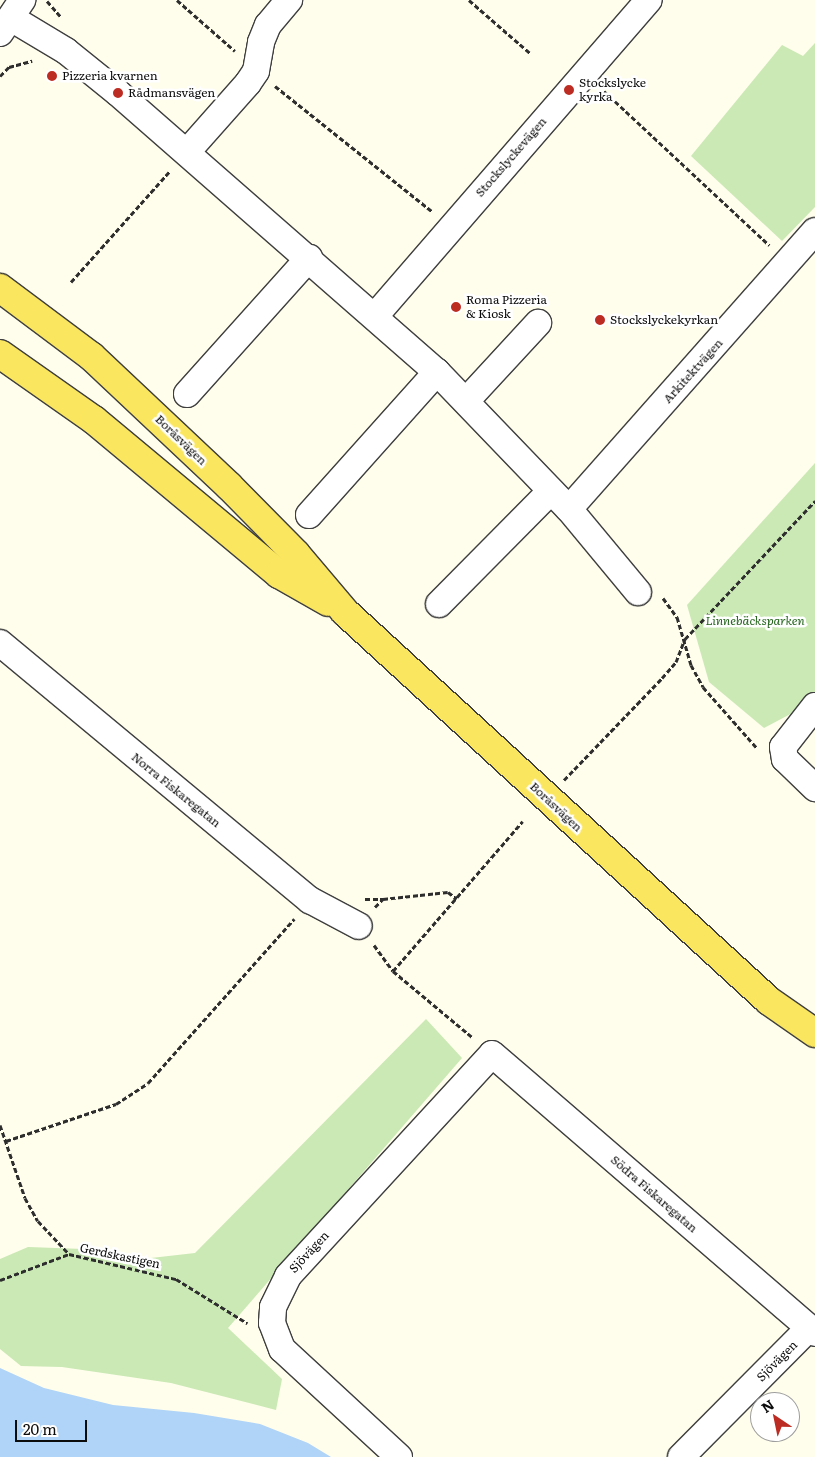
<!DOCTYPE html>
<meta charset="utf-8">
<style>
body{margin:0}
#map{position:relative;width:815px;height:1457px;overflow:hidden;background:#fffdeb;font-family:Literata,serif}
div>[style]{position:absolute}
.green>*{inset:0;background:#cae9b4}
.water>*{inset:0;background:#afd4f7}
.path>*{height:3px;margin-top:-1.5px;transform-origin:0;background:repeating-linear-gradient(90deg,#2e2e2e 0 5px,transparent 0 7.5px)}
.roads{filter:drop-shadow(1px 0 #3f3f3f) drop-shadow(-1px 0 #3f3f3f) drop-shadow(0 1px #3f3f3f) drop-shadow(0 -1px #3f3f3f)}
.minor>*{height:26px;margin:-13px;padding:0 13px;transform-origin:13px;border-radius:13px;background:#fff}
.major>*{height:28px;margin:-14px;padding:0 14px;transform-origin:14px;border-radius:14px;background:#fbe65f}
.dots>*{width:14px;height:14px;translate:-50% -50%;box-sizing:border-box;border:2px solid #fff;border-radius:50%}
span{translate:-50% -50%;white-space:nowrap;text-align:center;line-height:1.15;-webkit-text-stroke:5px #fff;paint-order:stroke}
.poi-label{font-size:12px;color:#0c0c0c}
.left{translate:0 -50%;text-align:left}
.street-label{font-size:12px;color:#0c0c0c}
.park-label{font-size:12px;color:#23641c;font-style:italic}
.north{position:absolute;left:750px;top:1392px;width:50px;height:50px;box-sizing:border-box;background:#fff;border:1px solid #9e9e9e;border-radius:50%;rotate:326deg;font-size:14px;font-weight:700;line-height:20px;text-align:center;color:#0c0c0c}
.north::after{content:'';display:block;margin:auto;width:18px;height:22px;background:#bd2c22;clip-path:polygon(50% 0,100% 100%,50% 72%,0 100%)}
.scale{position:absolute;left:15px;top:1420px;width:72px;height:22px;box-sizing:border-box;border:2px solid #0c0c0c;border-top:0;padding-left:6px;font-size:15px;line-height:18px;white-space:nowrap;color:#0c0c0c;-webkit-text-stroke:4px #fff;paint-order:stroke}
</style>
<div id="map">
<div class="green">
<i style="clip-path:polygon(815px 43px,815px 207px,782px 241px,691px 156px,782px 45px,803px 56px)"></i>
<i style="clip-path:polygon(815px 463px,815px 693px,798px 710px,764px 728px,709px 682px,687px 605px)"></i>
<i style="clip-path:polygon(426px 1019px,462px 1058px,228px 1328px,282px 1379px,276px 1410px,171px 1383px,62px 1367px,21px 1366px,0 1349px,0 1259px,28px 1247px,83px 1249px,151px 1258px,195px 1253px)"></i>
</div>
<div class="water">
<i style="clip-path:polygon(0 1368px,44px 1388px,113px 1405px,194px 1413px,260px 1424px,308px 1443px,331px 1457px,0 1457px)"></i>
</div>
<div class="path">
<i style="left:177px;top:0;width:77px;rotate:41.3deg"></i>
<i style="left:469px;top:0;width:81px;rotate:41deg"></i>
<i style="left:47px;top:1px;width:21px;rotate:49deg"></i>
<i style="left:0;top:76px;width:13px;rotate:-45deg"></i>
<i style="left:9px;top:67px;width:24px;rotate:-15deg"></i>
<i style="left:275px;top:86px;width:202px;rotate:38.6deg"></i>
<i style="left:604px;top:91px;width:226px;rotate:43deg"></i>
<i style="left:71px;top:282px;width:149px;rotate:-48.3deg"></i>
<i style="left:663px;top:598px;width:24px;rotate:54deg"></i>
<i style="left:677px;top:617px;width:50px;rotate:73.7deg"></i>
<i style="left:691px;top:665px;width:25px;rotate:61deg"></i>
<i style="left:703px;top:687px;width:81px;rotate:48.5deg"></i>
<i style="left:564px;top:780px;width:141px;rotate:-46.1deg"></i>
<i style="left:662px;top:678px;width:21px;rotate:-49deg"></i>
<i style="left:676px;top:662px;width:25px;rotate:-69deg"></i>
<i style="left:685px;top:639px;width:190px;rotate:-46.7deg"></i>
<i style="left:365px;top:899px;width:18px"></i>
<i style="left:375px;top:907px;width:11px;rotate:-45deg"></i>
<i style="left:383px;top:899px;width:65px;rotate:-6.1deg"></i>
<i style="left:448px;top:892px;width:11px;rotate:38deg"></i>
<i style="left:374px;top:945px;width:32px;rotate:54deg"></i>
<i style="left:393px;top:971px;width:104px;rotate:39.9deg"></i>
<i style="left:393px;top:971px;width:198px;rotate:-49.1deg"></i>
<i style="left:0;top:1125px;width:77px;rotate:71.1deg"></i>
<i style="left:25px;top:1198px;width:26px;rotate:61deg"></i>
<i style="left:38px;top:1221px;width:45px;rotate:46.8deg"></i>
<i style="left:69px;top:1254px;width:110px;rotate:13.2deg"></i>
<i style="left:176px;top:1279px;width:84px;rotate:31.8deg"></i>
<i style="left:6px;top:1141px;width:116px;rotate:-18.6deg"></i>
<i style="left:116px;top:1104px;width:38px;rotate:-33deg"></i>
<i style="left:148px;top:1083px;width:220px;rotate:-48.3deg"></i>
<i style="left:0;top:1280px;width:74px;rotate:-20.6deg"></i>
</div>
<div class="roads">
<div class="minor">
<i style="left:11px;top:18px;width:64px;rotate:31deg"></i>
<i style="left:66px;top:51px;width:67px;rotate:38.9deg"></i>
<i style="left:118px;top:93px;width:424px;rotate:41.2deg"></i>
<i style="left:437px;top:372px;width:190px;rotate:46.1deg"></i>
<i style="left:569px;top:509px;width:108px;rotate:50.3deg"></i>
<i style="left:0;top:33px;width:40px;rotate:-56deg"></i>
<i style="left:187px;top:152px;width:92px;rotate:-48.5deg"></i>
<i style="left:248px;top:83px;width:14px;rotate:-56deg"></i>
<i style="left:256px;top:71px;width:29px;rotate:-80deg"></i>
<i style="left:261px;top:42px;width:18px;rotate:-68deg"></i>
<i style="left:268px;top:25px;width:33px;rotate:-50deg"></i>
<i style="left:375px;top:316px;width:418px;rotate:-49.1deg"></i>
<i style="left:187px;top:394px;width:183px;rotate:-48.1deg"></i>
<i style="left:467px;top:400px;width:105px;rotate:-47.3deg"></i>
<i style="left:569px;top:509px;width:371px;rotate:-48.5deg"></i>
<i style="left:309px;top:515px;width:192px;rotate:-48.2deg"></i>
<i style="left:439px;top:604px;width:159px;rotate:-45.3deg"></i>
<i style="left:0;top:643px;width:403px;rotate:39.7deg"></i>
<i style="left:310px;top:900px;width:55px;rotate:28deg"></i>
<i style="left:815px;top:706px;width:52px;rotate:128deg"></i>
<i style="left:783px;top:747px;width:12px;rotate:81deg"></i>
<i style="left:785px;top:759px;width:42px;rotate:44deg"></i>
<i style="left:399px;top:1457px;width:159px;rotate:-137.3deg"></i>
<i style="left:282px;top:1349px;width:28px;rotate:-111deg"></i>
<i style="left:272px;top:1323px;width:16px;rotate:-86deg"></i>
<i style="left:273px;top:1307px;width:34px;rotate:-64deg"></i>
<i style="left:288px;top:1276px;width:301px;rotate:-47.4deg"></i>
<i style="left:492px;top:1054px;width:427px;rotate:40.8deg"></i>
<i style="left:681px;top:1457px;width:182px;rotate:-45.2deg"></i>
</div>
<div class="major">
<i style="left:0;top:288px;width:114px;rotate:36.8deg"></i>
<i style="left:91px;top:356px;width:190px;rotate:43.3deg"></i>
<i style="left:229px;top:486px;width:95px;rotate:45.4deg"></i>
<i style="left:296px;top:554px;width:76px;rotate:49.8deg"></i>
<i style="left:345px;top:612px;width:575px;rotate:42.53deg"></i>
<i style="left:769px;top:1001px;width:56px;rotate:34.8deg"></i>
<i style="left:0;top:354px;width:115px;rotate:35.1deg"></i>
<i style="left:94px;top:420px;width:241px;rotate:39.8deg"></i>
<i style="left:279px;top:574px;width:56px;rotate:29.7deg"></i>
</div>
</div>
<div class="dots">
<i style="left:52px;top:76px;background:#bd2c22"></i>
<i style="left:569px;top:90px;background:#bd2c22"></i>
<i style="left:118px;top:93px;background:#bd2c22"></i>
<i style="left:456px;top:307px;background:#bd2c22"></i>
<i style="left:600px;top:320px;background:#bd2c22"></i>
</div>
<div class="poi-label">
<span class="left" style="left:62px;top:76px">Pizzeria kvarnen</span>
<span class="left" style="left:579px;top:90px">Stockslycke<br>kyrka</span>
<span class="left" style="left:128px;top:93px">Rådmansvägen</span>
<span class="left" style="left:466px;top:307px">Roma Pizzeria<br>&amp; Kiosk</span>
<span class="left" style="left:610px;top:320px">Stockslyckekyrkan</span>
</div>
<div class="street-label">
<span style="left:511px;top:157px;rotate:-49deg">Stockslyckevägen</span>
<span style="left:693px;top:371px;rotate:-48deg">Arkitektvägen</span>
<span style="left:181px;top:440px;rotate:44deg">Boråsvägen</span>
<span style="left:176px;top:790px;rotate:39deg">Norra Fiskaregatan</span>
<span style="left:556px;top:807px;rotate:43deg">Boråsvägen</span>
<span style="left:654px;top:1194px;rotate:41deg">Södra Fiskaregatan</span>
<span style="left:309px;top:1252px;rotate:-47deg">Sjövägen</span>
<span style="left:120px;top:1256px;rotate:12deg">Gerdskastigen</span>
<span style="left:777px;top:1361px;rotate:-45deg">Sjövägen</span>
</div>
<div class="park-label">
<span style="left:755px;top:621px">Linnebäcksparken</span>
</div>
<div class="north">N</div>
<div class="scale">20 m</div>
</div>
